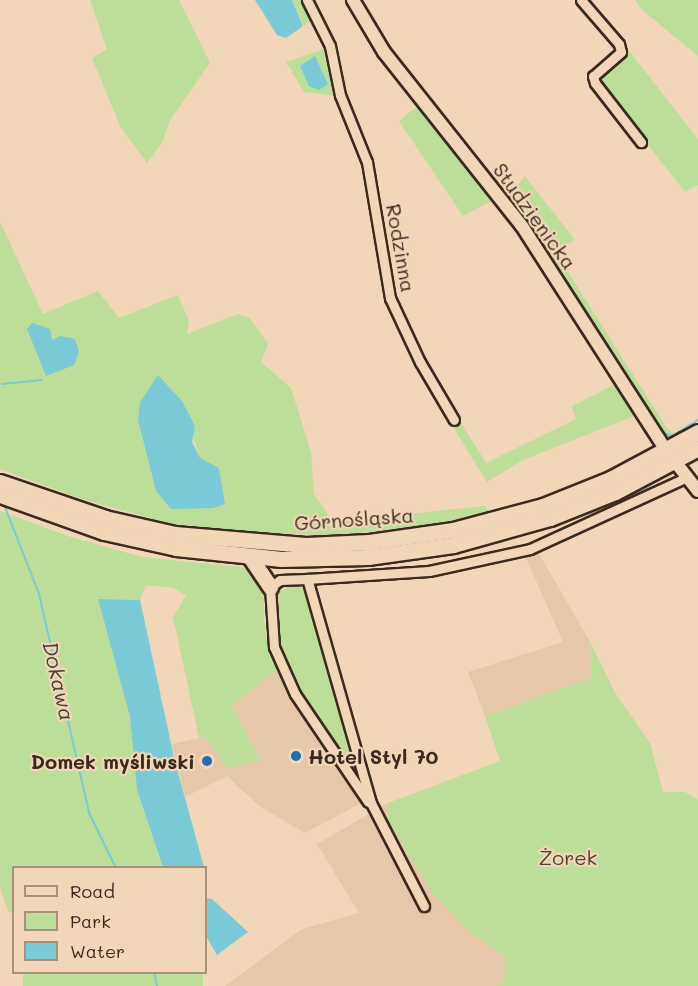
<!DOCTYPE html>
<meta charset="utf-8">
<style>
body{margin:0}
#map{position:relative;width:698px;height:986px;overflow:hidden;background:#f1d6b8;font-family:Mali,sans-serif}
div>[style]{position:absolute}
.built>*{inset:0;background:#e6c8a8}
.green>*{inset:0;background:#bcde98;transform-origin:0 0}
.water>*{inset:0;background:#7bcad7}
.stream>*{height:2px;margin:-1px;padding:0 1px;transform-origin:1px;border-radius:1px;background:#7bcad7}
.roads{filter:drop-shadow(2px 0 #3b2a1e) drop-shadow(-2px 0 #3b2a1e) drop-shadow(0 2px #3b2a1e) drop-shadow(0 -2px #3b2a1e)}
.minor>*{height:9px;margin:-4.5px;padding:0 4.5px;transform-origin:4.5px;border-radius:4.5px;background:#f1d6b8}
.tertiary>*{height:12px;margin:-6px;padding:0 6px;transform-origin:6px;border-radius:6px;background:#f1d6b8}
.primary>*{height:15px;margin:-7.5px;padding:0 7.5px;transform-origin:7.5px;border-radius:7.5px;background:#f1d6b8}
.dots>*{width:16px;height:16px;translate:-50% -50%;box-sizing:border-box;border:3px solid #f1d6b8;border-radius:50%}
span{translate:-50% -50%;white-space:nowrap;text-align:center;line-height:1.15;-webkit-text-stroke:4.5px #f1d6b8;paint-order:stroke}
.street-label{font-size:20px;color:#3b2a1e}
.poi-label{font-size:20px;color:#3b2a1e;font-weight:700}
.left{translate:0 -50%;text-align:left}
.right{translate:-100% -50%;text-align:right}
.park-label{font-size:20px;color:#4e4530}
.water-label{font-size:21px;color:#45423a;font-style:italic}
.legend{position:absolute;left:12px;top:866px;width:195px;height:108px;box-sizing:border-box;background:#f1d6b8;border:2px solid #a8917a;margin:0;padding:8px 10px;list-style:none;font-size:18px;color:#3b2a1e}
.legend li{display:flex;align-items:center;gap:12px;height:30px}
.legend b{width:30px;border:2px solid #a8917a}
</style>
<div id="map">
<div class="built">
<i style="clip-path:polygon(538px 552px,590px 642px,591px 678px,485px 716px,468px 672px,563px 642px,526px 558px)"></i>
<i style="clip-path:polygon(278px 669px,363px 802px,305px 833px,259px 806px,227px 776px,185px 797px,172px 744px,205px 737px,260px 760px,232px 705px)"></i>
<i style="clip-path:polygon(388px 803px,387px 820px,469px 931px,506px 958px,504px 981px,494px 986px,225px 986px,302px 929px,359px 913px,317px 844px)"></i>
</div>
<div class="green">
<i style="clip-path:polygon(90px 0,179px 0,210px 63px,170px 120px,162px 143px,147px 163px,120px 126px,92px 58px,107px 49px)"></i>
<i style="clip-path:polygon(292px 0,303px 0,313px 19px,304px 26px)"></i>
<i style="clip-path:polygon(635px 0,698px 0,698px 56px,641px 9px)"></i>
<i style="clip-path:polygon(626px 47px,698px 139px,698px 185px,685px 192px,597px 80px,619px 63px)"></i>
<i style="clip-path:polygon(327px 48px,336px 96px,304px 92px,286px 62px)"></i>
<i style="clip-path:polygon(417px 106px,493px 200px,463px 216px,399px 121px)"></i>
<i style="clip-path:polygon(525px 176px,575px 240px,550px 253px,508px 197px)"></i>
<i style="clip-path:polygon(evenodd,0 222px,43px 314px,98px 291px,119px 318px,178px 295px,189px 321px,187px 334px,238px 314px,250px 318px,268px 344px,261px 362px,291px 388px,311px 452px,314px 494px,333px 522px,484px 506px,491px 512px,421px 527px,332px 535px,247px 533px,167px 523px,79px 498px,0 469px,0 222px,158px 375px,182px 401px,200px 459px,219px 468px,225px 504px,156px 491px,138px 420px,140px 402px,158px 375px)"></i>
<i style="clip-path:polygon(559px 253px,559px 258px,667px 428px,678px 437px,671px 439px,662px 433px,550px 261px)"></i>
<i style="clip-path:polygon(616px 384px,634px 416px,523px 460px,487px 482px,453px 427px,460px 421px,486px 463px,576px 419px,572px 406px)"></i>
<i style="clip-path:polygon(0 511px,71px 537px,142px 557px,249px 568px,263px 586px,265px 632px,278px 669px,232px 705px,260px 760px,227px 768px,205px 737px,199px 738px,173px 617px,186px 596px,174px 588px,146px 585px,140px 600px,98px 599px,130px 717px,137px 790px,163px 867px,14px 868px,13px 912px,9px 913px,0 888px)"></i>
<i style="clip-path:polygon(291px 583px,306px 591px,363px 789px,294px 683px,279px 649px,275px 633px,275px 597px)"></i>
<i style="clip-path:polygon(590px 642px,615px 693px,650px 743px,663px 792px,685px 792px,698px 800px,698px 986px,494px 986px,504px 981px,506px 958px,469px 931px,433px 894px,387px 820px,388px 803px,500px 761px,485px 716px,591px 678px)"></i>
<i style="left:23px;top:973px;width:180px;height:14px"></i>
</div>
<div class="water">
<i style="clip-path:polygon(255px 0,292px 0,303px 26px,286px 38px,277px 35px)"></i>
<i style="clip-path:polygon(315px 56px,328px 84px,319px 90px,309px 86px,300px 66px)"></i>
<i style="clip-path:polygon(32px 323px,50px 329px,52px 340px,60px 336px,75px 339px,79px 352px,74px 365px,46px 376px,27px 329px)"></i>
<i style="clip-path:polygon(158px 375px,182px 401px,195px 426px,192px 442px,200px 458px,219px 468px,225px 504px,213px 508px,171px 509px,156px 491px,138px 420px,140px 402px)"></i>
<i style="clip-path:polygon(98px 599px,140px 600px,175px 762px,204px 867px,163px 867px,137px 790px,130px 717px)"></i>
<i style="clip-path:polygon(206px 898px,212px 899px,248px 932px,217px 955px,206px 936px)"></i>
</div>
<div class="stream">
<i style="left:508px;top:197px;width:68px;rotate:55.1deg"></i>
<i style="left:554px;top:263px;width:171px;rotate:57.4deg"></i>
<i style="left:2px;top:384px;width:40px;rotate:-5.7deg"></i>
<i style="left:650px;top:413px;width:24px;rotate:55deg"></i>
<i style="left:664px;top:433px;width:9px;rotate:21deg"></i>
<i style="left:672px;top:436px;width:31px;rotate:-32deg"></i>
<i style="left:3px;top:502px;width:99px;rotate:68.6deg"></i>
<i style="left:39px;top:594px;width:225px;rotate:77.1deg"></i>
<i style="left:89px;top:813px;width:61px;rotate:63.9deg"></i>
<i style="left:154px;top:972px;width:14px;rotate:78deg"></i>
</div>
<div class="roads">
<div class="minor">
<i style="left:307px;top:0;width:51px;rotate:63.4deg"></i>
<i style="left:330px;top:46px;width:50px;rotate:78.5deg"></i>
<i style="left:340px;top:95px;width:72px;rotate:68.1deg"></i>
<i style="left:367px;top:162px;width:138px;rotate:80.4deg"></i>
<i style="left:390px;top:298px;width:71px;rotate:64.9deg"></i>
<i style="left:420px;top:362px;width:67px;rotate:59.6deg"></i>
<i style="left:581px;top:0;width:58px;rotate:49.2deg"></i>
<i style="left:619px;top:44px;width:8px;rotate:76deg"></i>
<i style="left:621px;top:52px;width:37px;rotate:139deg"></i>
<i style="left:593px;top:76px;width:7px;rotate:74deg"></i>
<i style="left:595px;top:83px;width:75px;rotate:52.1deg"></i>
<i style="left:307px;top:579px;width:27px;rotate:178deg"></i>
<i style="left:280px;top:580px;width:12px;rotate:145deg"></i>
<i style="left:270px;top:587px;width:60px;rotate:86.2deg"></i>
<i style="left:274px;top:647px;width:51px;rotate:65.9deg"></i>
<i style="left:295px;top:694px;width:130px;rotate:55.9deg"></i>
<i style="left:424px;top:906px;width:116px;rotate:-117.2deg"></i>
<i style="left:371px;top:803px;width:233px;rotate:-105.9deg"></i>
<i style="left:307px;top:579px;width:122px;rotate:-3.8deg"></i>
<i style="left:429px;top:571px;width:103px;rotate:-12.3deg"></i>
<i style="left:530px;top:549px;width:170px;rotate:-24.6deg"></i>
</div>
<div class="tertiary">
<i style="left:353px;top:0;width:61px;rotate:59.2deg"></i>
<i style="left:384px;top:52px;width:222px;rotate:51.6deg"></i>
<i style="left:522px;top:226px;width:266px;rotate:57.3deg"></i>
<i style="left:666px;top:450px;width:52px;rotate:52deg"></i>
</div>
<div class="primary">
<i style="left:0;top:482px;width:111px;rotate:18.9deg"></i>
<i style="left:105px;top:518px;width:72px;rotate:12.9deg"></i>
<i style="left:175px;top:534px;width:131px;rotate:4.8deg"></i>
<i style="left:306px;top:545px;width:63px;rotate:-2.7deg"></i>
<i style="left:369px;top:542px;width:85px;rotate:-8.1deg"></i>
<i style="left:453px;top:530px;width:93px;rotate:-14.9deg"></i>
<i style="left:543px;top:506px;width:72px;rotate:-21.9deg"></i>
<i style="left:610px;top:479px;width:100px;rotate:-28.1deg"></i>
<i style="left:0;top:495px;width:110px;rotate:19.6deg"></i>
<i style="left:104px;top:532px;width:74px;rotate:12.5deg"></i>
<i style="left:176px;top:548px;width:106px;rotate:6deg"></i>
<i style="left:281px;top:559px;width:87px;rotate:-1.3deg"></i>
<i style="left:368px;top:557px;width:86px;rotate:-8deg"></i>
<i style="left:453px;top:545px;width:101px;rotate:-15.6deg"></i>
<i style="left:550px;top:518px;width:70px;rotate:-21.8deg"></i>
<i style="left:615px;top:492px;width:94px;rotate:-27.9deg"></i>
<i style="left:250px;top:557px;width:36px;rotate:56deg"></i>
</div>
</div>
<div class="dots">
<i style="left:296px;top:756px;background:#1f6fb2"></i>
<i style="left:207px;top:761px;background:#1f6fb2"></i>
</div>
<div class="street-label">
<span style="left:535px;top:216px;rotate:54deg">Studzienicka</span>
<span style="left:401px;top:248px;rotate:80deg">Rodzinna</span>
<span style="left:354px;top:519px;rotate:-4deg">Górnośląska</span>
</div>
<div class="poi-label">
<span class="left" style="left:308px;top:756px">Hotel Styl 70</span>
<span class="right" style="left:195px;top:761px">Domek myśliwski</span>
</div>
<div class="park-label">
<span style="left:568px;top:857px">Żorek</span>
</div>
<div class="water-label">
<span style="left:59px;top:681px;rotate:77deg">Dokawa</span>
</div>
<ul class="legend">
<li><b style="height:8px;background:#f1d6b8"></b>Road</li>
<li><b style="height:16px;background:#bcde98"></b>Park</li>
<li><b style="height:16px;background:#7bcad7"></b>Water</li>
</ul>
</div>
